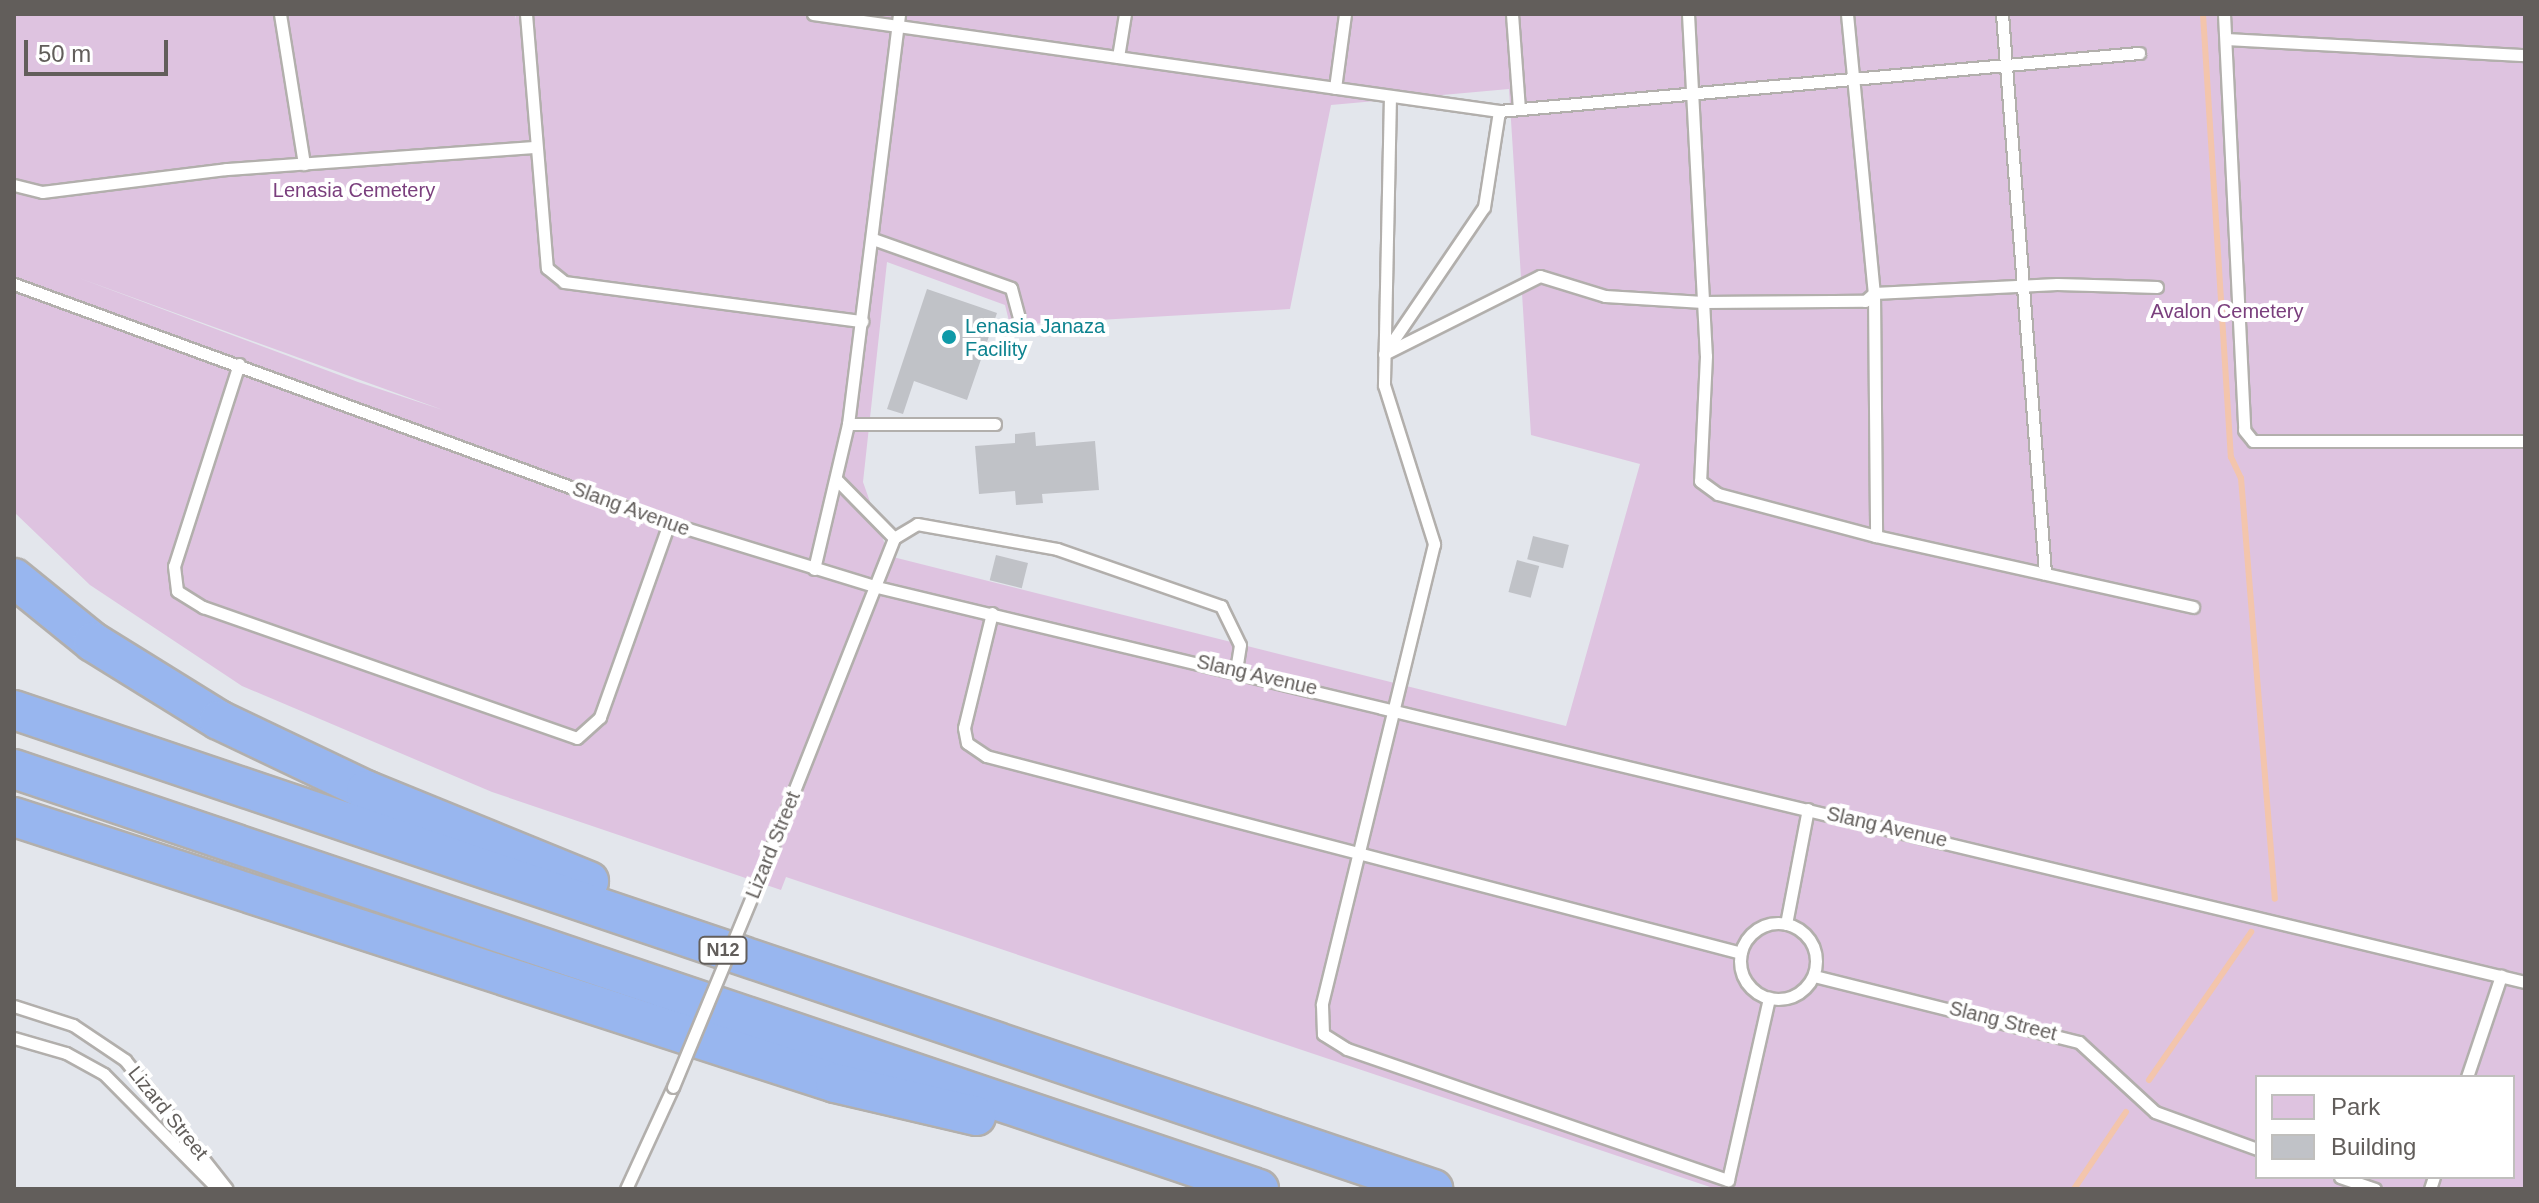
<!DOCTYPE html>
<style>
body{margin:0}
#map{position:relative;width:2539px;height:1203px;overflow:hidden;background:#e3e6ec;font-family:Arial,sans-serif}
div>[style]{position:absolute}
.green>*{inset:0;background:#dec3e0}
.stream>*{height:6px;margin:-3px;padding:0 3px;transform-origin:3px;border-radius:3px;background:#f3c5ac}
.building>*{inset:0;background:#c0c2c7;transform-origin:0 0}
.roads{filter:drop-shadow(2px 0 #b2afac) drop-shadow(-2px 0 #b2afac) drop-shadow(0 2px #b2afac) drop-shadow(0 -2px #b2afac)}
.lane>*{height:11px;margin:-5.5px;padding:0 5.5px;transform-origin:5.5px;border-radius:5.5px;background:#fff}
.lane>.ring{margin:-5.5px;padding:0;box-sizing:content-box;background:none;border:11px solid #fff;border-radius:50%}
.highway>*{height:38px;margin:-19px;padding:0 19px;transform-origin:19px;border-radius:19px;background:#98b6ef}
.bridges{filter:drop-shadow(2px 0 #b2afac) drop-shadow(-2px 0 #b2afac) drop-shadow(0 2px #b2afac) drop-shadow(0 -2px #b2afac)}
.lane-bridge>*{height:11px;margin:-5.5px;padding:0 5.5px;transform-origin:5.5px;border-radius:5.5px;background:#fff}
.dots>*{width:22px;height:22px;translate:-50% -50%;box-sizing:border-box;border:4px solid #fff;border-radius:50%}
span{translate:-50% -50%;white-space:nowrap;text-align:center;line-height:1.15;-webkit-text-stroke:8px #fff;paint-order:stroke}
.shield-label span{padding:2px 6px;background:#fff;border:2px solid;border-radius:6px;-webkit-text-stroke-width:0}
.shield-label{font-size:18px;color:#625e5b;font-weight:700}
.park-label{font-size:20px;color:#7a3f7d}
.culture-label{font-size:20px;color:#0d838f}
.left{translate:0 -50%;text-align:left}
.street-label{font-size:20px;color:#625e5b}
.frame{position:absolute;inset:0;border:16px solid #625e5b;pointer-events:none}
.legend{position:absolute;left:2255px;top:1075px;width:260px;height:104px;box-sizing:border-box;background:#fff;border:2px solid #c0bfbd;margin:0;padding:10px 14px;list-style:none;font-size:24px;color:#625e5b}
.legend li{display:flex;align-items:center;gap:16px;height:40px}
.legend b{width:40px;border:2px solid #c0bfbd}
.scale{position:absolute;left:24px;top:40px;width:144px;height:36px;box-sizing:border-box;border:4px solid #625e5b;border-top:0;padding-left:10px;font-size:24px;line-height:28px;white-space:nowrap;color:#625e5b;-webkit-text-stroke:6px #fff;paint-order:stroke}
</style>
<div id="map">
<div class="green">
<i style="clip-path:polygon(evenodd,14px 14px,515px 14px,516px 20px,516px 14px,2525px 14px,2525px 1189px,1716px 1189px,786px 877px,781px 890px,492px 792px,242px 686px,90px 585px,14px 512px,14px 14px,1509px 89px,1531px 435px,1640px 464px,1566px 726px,889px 556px,863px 482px,887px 262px,1005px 305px,1010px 325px,1290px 309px,1331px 105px,1509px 89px,14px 14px,79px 278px,443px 410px,358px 382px,79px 278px,14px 14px,2257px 1077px,2513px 1077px,2513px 1177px,2257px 1177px,2257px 1077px)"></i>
</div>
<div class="stream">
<i style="left:2203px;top:14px;width:444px;rotate:86.4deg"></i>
<i style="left:2231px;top:457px;width:23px;rotate:65deg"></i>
<i style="left:2241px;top:478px;width:422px;rotate:85.4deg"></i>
<i style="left:2149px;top:1080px;width:180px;rotate:-55.4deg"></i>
<i style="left:2074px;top:1189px;width:93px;rotate:-56deg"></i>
</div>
<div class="building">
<i style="clip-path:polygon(927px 289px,997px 313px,967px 400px,914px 381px,903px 414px,887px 409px)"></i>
<i style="clip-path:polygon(1035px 432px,1036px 446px,1095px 441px,1099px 490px,1042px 494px,1043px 503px,1016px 505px,1015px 491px,979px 494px,975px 446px,1015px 443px,1015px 434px)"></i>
<i style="left:1533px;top:536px;width:37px;height:24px;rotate:14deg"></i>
<i style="left:996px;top:555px;width:33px;height:26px;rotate:14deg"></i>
<i style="left:1517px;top:560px;width:23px;height:33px;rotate:15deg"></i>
</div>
<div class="roads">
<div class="lane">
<i style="left:280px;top:14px;width:152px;rotate:80.9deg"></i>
<i style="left:526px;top:14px;width:255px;rotate:85.3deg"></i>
<i style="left:547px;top:268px;width:22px;rotate:39deg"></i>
<i style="left:564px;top:282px;width:301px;rotate:7.5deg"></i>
<i style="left:813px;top:14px;width:693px;rotate:8.05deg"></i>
<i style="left:1499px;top:111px;width:643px;rotate:-5.18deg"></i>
<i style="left:1512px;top:14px;width:95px;rotate:85.8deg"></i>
<i style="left:1688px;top:14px;width:342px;rotate:87deg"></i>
<i style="left:1706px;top:356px;width:125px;rotate:92.7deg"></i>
<i style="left:1700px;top:481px;width:22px;rotate:36deg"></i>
<i style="left:1718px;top:494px;width:163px;rotate:14.9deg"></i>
<i style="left:1876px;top:536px;width:325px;rotate:12.6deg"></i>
<i style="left:1847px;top:14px;width:280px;rotate:84.5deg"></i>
<i style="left:1874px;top:293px;width:243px;rotate:89.5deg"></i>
<i style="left:2002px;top:14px;width:561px;rotate:85.6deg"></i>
<i style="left:2224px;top:14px;width:416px;rotate:87.2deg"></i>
<i style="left:2244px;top:430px;width:14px;rotate:51deg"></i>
<i style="left:2253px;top:441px;width:272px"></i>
<i style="left:2227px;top:39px;width:298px;rotate:3.1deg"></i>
<i style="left:1118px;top:57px;width:44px;rotate:-80.8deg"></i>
<i style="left:1335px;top:88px;width:75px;rotate:-82.3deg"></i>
<i style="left:1390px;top:96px;width:289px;rotate:91.2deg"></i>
<i style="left:1384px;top:385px;width:167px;rotate:72.5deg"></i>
<i style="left:1434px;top:544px;width:474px;rotate:103.7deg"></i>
<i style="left:1322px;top:1005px;width:29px;rotate:88deg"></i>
<i style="left:1323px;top:1034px;width:28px;rotate:32deg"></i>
<i style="left:1347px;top:1049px;width:403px;rotate:19deg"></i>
<i style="left:1728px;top:1180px;width:187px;rotate:-77.3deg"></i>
<i style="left:14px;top:185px;width:29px;rotate:14deg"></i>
<i style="left:42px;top:192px;width:185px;rotate:-7.1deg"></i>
<i style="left:226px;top:169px;width:310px;rotate:-4.1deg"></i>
<i style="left:873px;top:239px;width:146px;rotate:19.5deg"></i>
<i style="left:1011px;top:288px;width:31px;rotate:75deg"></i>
<i style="left:14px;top:284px;width:697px;rotate:20.05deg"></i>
<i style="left:669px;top:523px;width:218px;rotate:17.1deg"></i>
<i style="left:877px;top:587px;width:1695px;rotate:13.48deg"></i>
<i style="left:1386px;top:351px;width:174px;rotate:-55.8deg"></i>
<i style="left:1484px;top:207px;width:97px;rotate:-81.1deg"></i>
<i style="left:1384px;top:354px;width:174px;rotate:-26.6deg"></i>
<i style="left:1540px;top:276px;width:68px;rotate:17.1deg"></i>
<i style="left:1605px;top:296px;width:98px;rotate:3.5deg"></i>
<i style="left:1703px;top:302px;width:162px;rotate:-0.4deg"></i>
<i style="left:1865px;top:301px;width:12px;rotate:-42deg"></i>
<i style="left:1874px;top:293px;width:183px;rotate:-2.8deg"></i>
<i style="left:2057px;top:284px;width:100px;rotate:1.7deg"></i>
<i style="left:239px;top:364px;width:212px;rotate:107.8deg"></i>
<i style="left:174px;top:566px;width:25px;rotate:83deg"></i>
<i style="left:177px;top:591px;width:31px;rotate:32deg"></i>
<i style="left:203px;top:607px;width:396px;rotate:19.3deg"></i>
<i style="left:577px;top:738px;width:31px;rotate:-42deg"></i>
<i style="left:600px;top:717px;width:206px;rotate:-70.4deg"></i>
<i style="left:848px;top:424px;width:147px"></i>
<i style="left:836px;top:479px;width:83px;rotate:45.5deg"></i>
<i style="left:814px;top:569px;width:149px;rotate:-76.8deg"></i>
<i style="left:848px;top:424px;width:413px;rotate:-82.9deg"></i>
<i style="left:992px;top:613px;width:118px;rotate:103.7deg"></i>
<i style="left:964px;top:728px;width:15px;rotate:79deg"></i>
<i style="left:967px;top:743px;width:23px;rotate:34deg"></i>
<i style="left:986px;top:756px;width:780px;rotate:14.62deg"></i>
<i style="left:756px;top:887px;width:375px;rotate:-68.4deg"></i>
<i style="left:894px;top:538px;width:27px;rotate:-31deg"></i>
<i style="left:917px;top:524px;width:142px;rotate:10.1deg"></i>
<i style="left:1057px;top:549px;width:174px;rotate:19.2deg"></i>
<i style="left:1221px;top:606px;width:43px;rotate:64deg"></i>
<i style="left:1240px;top:645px;width:25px;rotate:99deg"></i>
<i class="ring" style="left:1740px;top:923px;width:65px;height:65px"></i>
<i style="left:1786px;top:924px;width:117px;rotate:-79.2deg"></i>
<i style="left:1814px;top:976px;width:273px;rotate:14deg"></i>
<i style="left:2079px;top:1042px;width:103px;rotate:42.6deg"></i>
<i style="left:2155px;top:1112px;width:109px;rotate:19.9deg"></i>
<i style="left:14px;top:1006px;width:62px;rotate:17.9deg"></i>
<i style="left:73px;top:1025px;width:63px;rotate:33.9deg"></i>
<i style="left:125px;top:1060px;width:164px;rotate:51.7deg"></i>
<i style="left:14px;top:1038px;width:54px;rotate:16.1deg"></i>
<i style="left:66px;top:1053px;width:43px;rotate:28.9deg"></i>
<i style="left:104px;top:1074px;width:162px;rotate:45.3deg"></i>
<i style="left:2467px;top:1077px;width:107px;rotate:-71.4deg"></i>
<i style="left:2340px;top:1177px;width:37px;rotate:19deg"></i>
<i style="left:626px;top:1189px;width:112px;rotate:-65.3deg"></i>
<i style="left:2430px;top:1189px;width:13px;rotate:-72deg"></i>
</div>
<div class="highway">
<i style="left:14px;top:578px;width:102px;rotate:39deg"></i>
<i style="left:93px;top:642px;width:148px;rotate:31.8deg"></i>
<i style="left:219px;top:720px;width:163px;rotate:25.5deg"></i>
<i style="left:366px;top:790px;width:241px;rotate:22.2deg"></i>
<i style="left:14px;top:710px;width:1498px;rotate:18.65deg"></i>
<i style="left:14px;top:769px;width:1314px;rotate:18.64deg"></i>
<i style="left:14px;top:817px;width:863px;rotate:17.95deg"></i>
<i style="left:835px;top:1083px;width:145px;rotate:13.2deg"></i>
</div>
</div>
<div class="bridges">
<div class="lane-bridge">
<i style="left:673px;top:1087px;width:217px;rotate:-67.5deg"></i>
</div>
</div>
<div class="dots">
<i style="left:949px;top:337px;background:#0f9aa8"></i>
</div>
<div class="shield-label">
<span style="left:723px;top:950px">N12</span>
</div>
<div class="park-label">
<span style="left:354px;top:190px">Lenasia Cemetery</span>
<span style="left:2227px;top:311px">Avalon Cemetery</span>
</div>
<div class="culture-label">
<span class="left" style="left:965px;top:338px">Lenasia Janaza<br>Facility</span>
</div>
<div class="street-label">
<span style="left:631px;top:509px;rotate:20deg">Slang Avenue</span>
<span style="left:1257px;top:675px;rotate:13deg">Slang Avenue</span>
<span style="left:1887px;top:827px;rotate:13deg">Slang Avenue</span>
<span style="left:773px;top:845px;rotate:-68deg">Lizard Street</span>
<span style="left:2003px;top:1021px;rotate:14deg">Slang Street</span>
<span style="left:168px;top:1113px;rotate:51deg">Lizard Street</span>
</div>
<div class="frame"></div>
<ul class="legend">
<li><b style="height:22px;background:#dec3e0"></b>Park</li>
<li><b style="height:22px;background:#c0c2c7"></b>Building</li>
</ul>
<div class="scale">50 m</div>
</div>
